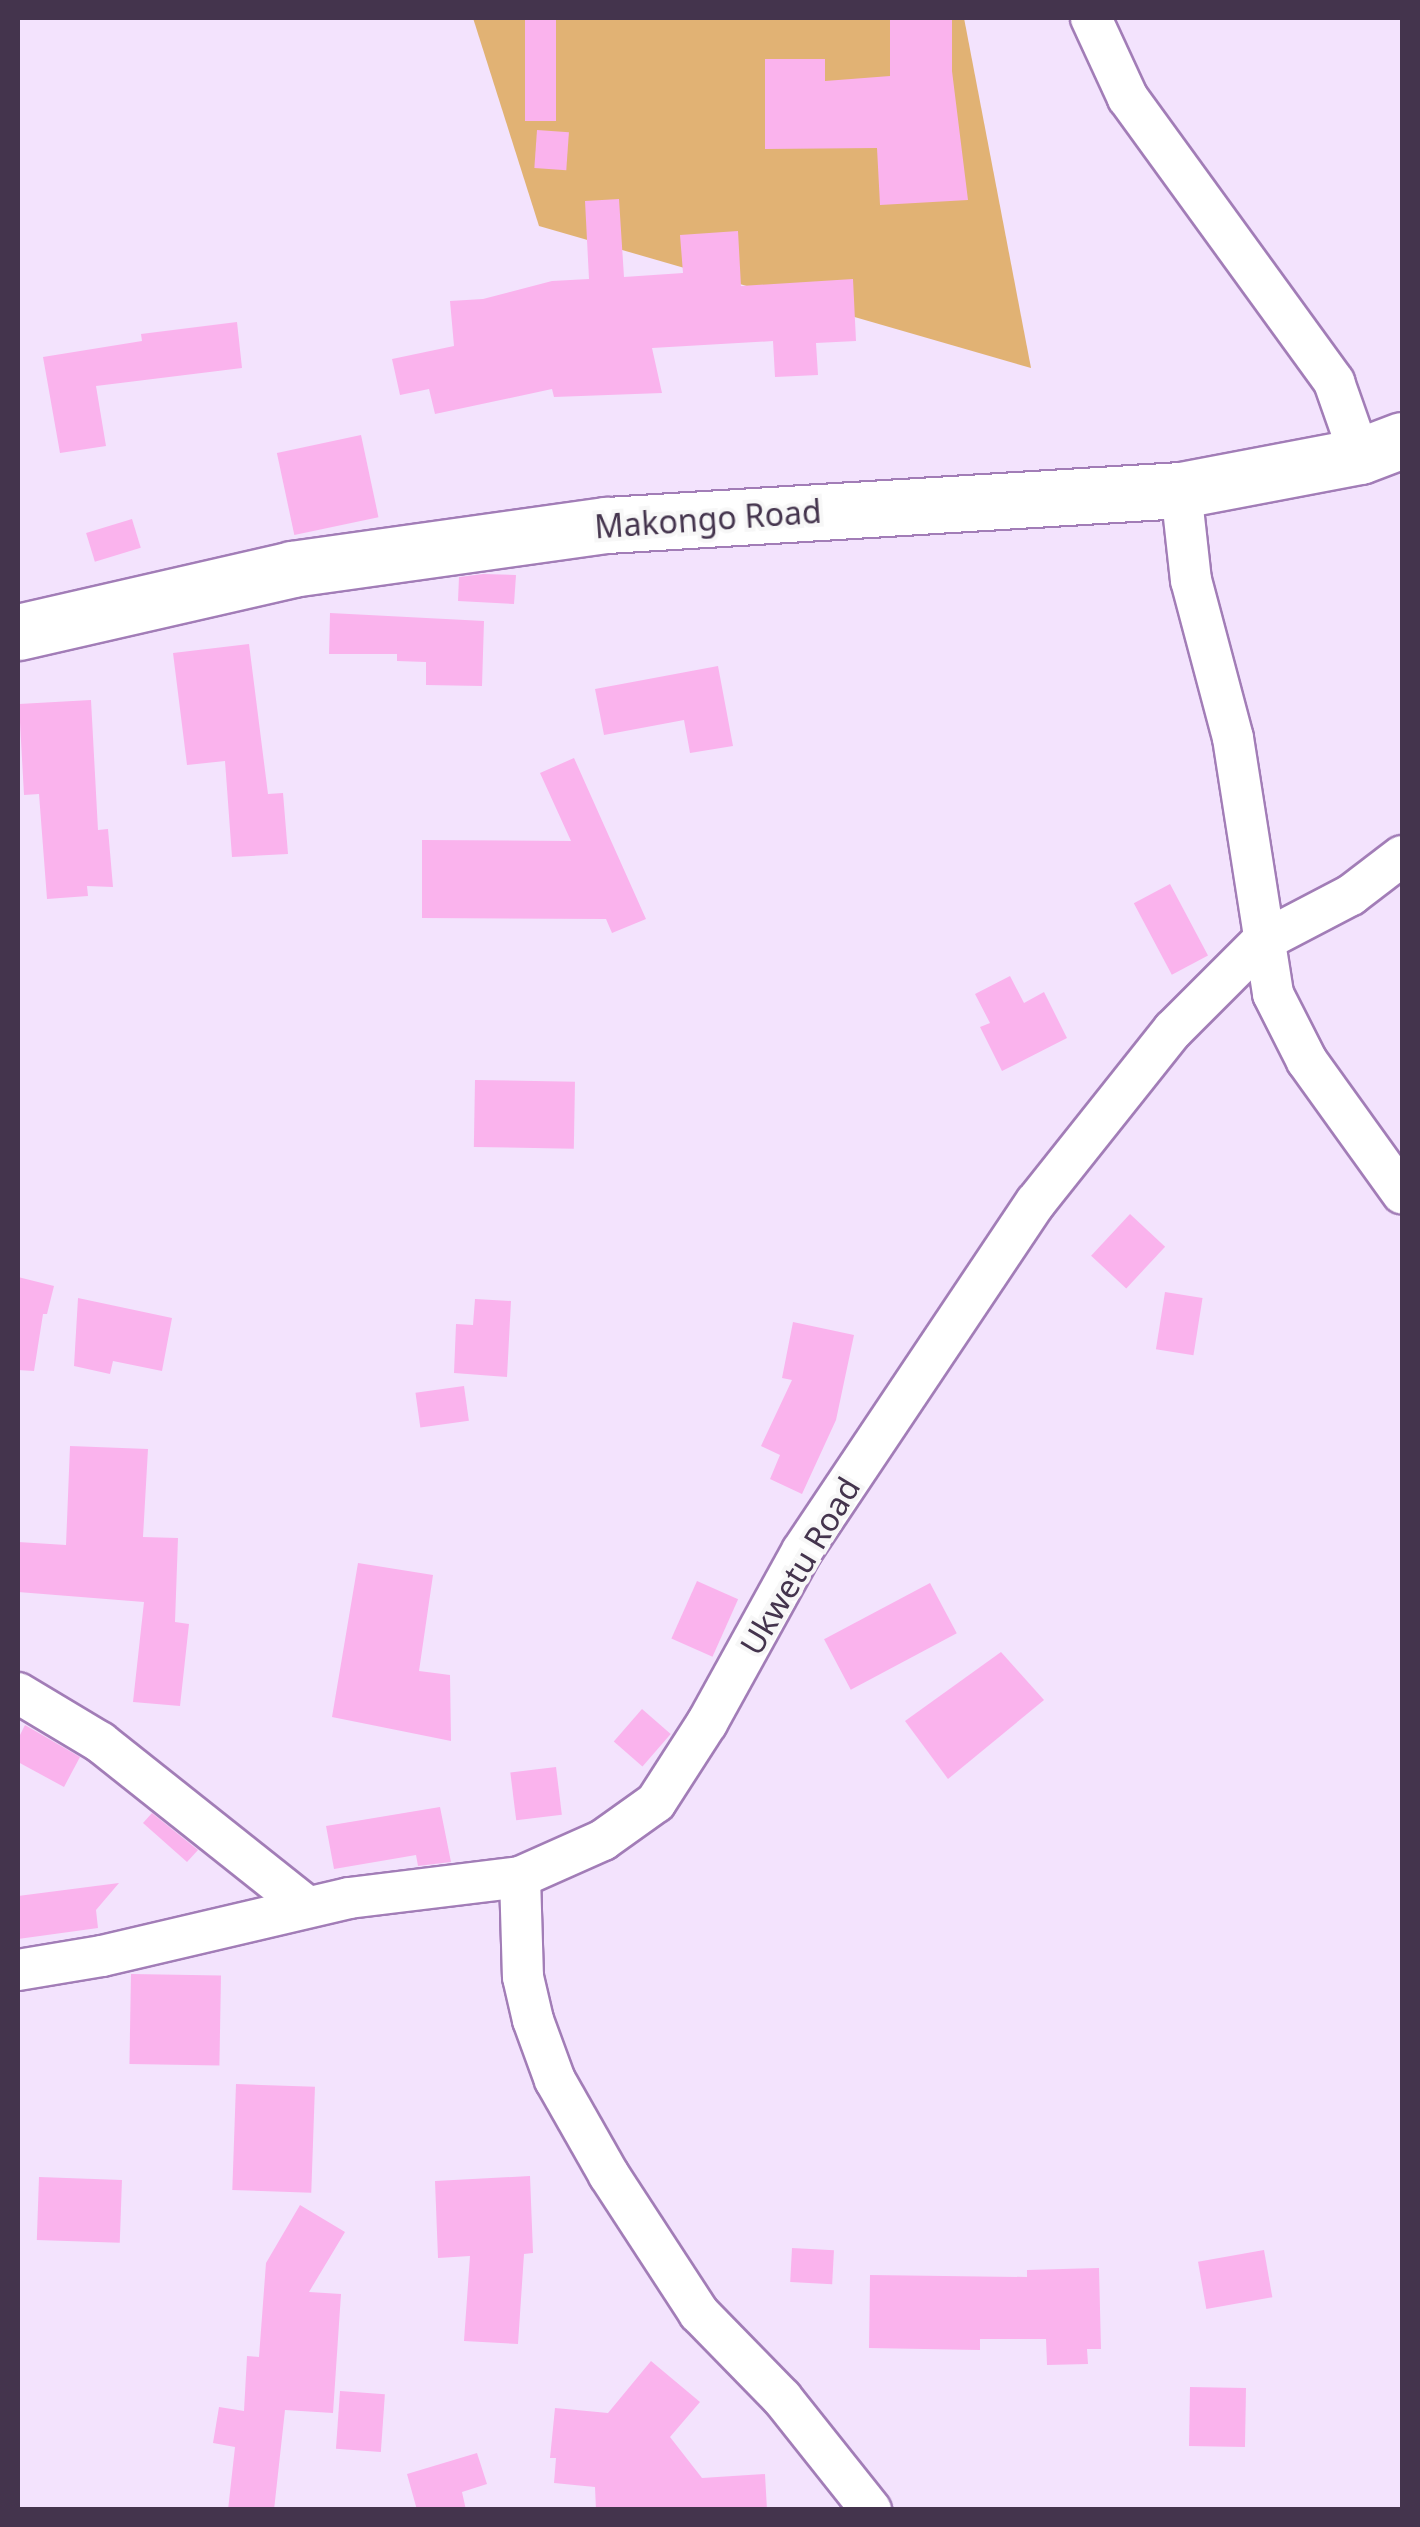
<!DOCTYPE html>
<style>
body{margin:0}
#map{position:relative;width:1420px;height:2527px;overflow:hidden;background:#f3e3fd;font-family:"Noto Sans",sans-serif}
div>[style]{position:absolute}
.green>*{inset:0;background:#e1b274}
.building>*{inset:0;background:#fab3ed;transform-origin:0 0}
.roads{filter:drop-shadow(2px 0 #a27db7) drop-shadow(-2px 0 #a27db7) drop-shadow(0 2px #a27db7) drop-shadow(0 -2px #a27db7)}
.street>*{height:40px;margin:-20px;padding:0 20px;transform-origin:20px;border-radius:20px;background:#fff}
.secondary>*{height:55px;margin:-27.5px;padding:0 27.5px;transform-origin:27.5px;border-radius:27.5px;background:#fff}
span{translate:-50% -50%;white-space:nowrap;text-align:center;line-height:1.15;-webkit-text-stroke:8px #f7f7f7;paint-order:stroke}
.street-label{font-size:32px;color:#44344d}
.frame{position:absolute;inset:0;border:20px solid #44344d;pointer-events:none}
</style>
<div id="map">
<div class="green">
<i style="clip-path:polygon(473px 18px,964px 18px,1031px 368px,539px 226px)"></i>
</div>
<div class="building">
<i style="left:525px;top:18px;width:31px;height:103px"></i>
<i style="clip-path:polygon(890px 18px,952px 18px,952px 71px,968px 200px,880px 205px,877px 148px,765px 149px,765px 59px,825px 59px,825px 81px,890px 76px)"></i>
<i style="left:537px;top:130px;width:32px;height:38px;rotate:4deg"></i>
<i style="clip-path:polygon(619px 199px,624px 277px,683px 273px,680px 235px,738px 231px,741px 286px,853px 279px,856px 341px,816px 343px,818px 375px,775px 377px,773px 341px,652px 348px,662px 393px,554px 397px,552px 389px,435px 414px,429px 389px,400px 395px,392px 359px,454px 346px,450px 301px,483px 299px,552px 281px,589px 279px,585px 201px)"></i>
<i style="clip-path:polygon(237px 322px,242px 368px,96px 386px,106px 446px,60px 453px,43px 357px,142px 341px,141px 334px)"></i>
<i style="left:361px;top:435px;width:84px;height:86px;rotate:78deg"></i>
<i style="left:132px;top:519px;width:30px;height:48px;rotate:73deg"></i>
<i style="clip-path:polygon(483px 574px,516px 575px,514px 604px,458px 601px,459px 577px)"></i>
<i style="clip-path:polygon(330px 613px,484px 621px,482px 686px,426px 685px,426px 662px,397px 661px,397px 654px,329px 654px)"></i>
<i style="clip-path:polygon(249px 644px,268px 794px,283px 793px,288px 854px,232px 857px,225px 761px,187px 765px,173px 653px)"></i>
<i style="clip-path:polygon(718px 666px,733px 746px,690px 753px,684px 720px,604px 735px,595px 689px)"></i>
<i style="clip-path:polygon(91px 700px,98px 830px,108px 829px,113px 887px,87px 886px,88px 896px,47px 899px,39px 794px,24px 795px,19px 704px)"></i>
<i style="clip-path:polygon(574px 758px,646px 919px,612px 933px,606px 919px,422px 918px,422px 840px,571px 841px,540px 773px)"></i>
<i style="left:1170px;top:884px;width:81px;height:41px;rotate:62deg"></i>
<i style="clip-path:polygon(1010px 976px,1024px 1003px,1044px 992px,1067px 1038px,1002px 1071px,980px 1027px,990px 1023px,975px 994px)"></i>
<i style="left:475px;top:1080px;width:100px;height:67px;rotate:1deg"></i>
<i style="left:1130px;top:1214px;width:48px;height:57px;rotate:43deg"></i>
<i style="clip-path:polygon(18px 1277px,54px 1286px,47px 1314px,43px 1314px,34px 1371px,18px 1370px)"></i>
<i style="left:1165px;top:1292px;width:38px;height:58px;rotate:9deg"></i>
<i style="clip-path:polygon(78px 1298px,172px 1318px,162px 1371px,113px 1361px,110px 1374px,74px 1366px)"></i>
<i style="clip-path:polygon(475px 1299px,511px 1301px,507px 1377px,454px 1373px,456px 1324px,473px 1325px)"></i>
<i style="clip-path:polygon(793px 1322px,854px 1335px,836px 1420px,802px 1494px,770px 1479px,780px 1455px,761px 1446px,792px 1380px,782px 1378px)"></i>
<i style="left:464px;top:1386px;width:35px;height:49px;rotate:82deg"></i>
<i style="clip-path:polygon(70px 1446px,148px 1449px,143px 1537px,178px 1538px,175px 1622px,189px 1624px,180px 1706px,133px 1702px,144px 1602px,18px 1592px,18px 1542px,66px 1545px)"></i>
<i style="clip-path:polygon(358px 1563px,433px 1575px,419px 1671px,450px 1675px,451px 1741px,332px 1717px)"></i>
<i style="left:697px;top:1581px;width:45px;height:63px;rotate:24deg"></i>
<i style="left:930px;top:1583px;width:57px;height:120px;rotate:62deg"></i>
<i style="clip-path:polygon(1001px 1652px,1044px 1700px,948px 1779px,905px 1721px)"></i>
<i style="left:642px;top:1709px;width:38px;height:43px;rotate:41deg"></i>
<i style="clip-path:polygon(25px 1725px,80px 1757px,64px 1787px,18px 1762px,18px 1739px)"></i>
<i style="left:556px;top:1767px;width:48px;height:46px;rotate:83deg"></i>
<i style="clip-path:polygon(440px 1807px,451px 1862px,418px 1866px,416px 1855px,334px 1869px,326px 1826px)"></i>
<i style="clip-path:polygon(152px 1813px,198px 1850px,187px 1862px,143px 1823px)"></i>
<i style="clip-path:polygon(119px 1883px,96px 1910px,98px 1928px,18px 1939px,18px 1896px)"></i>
<i style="left:131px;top:1974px;width:90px;height:90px;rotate:1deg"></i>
<i style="left:236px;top:2084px;width:79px;height:106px;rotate:2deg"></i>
<i style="clip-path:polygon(530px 2176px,533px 2253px,524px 2254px,518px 2344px,464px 2341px,470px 2256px,438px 2258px,435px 2181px)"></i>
<i style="left:39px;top:2177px;width:83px;height:63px;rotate:2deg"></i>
<i style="clip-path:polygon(300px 2205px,345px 2232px,309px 2292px,341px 2294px,333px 2413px,285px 2410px,274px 2510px,228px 2510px,235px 2447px,213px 2443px,219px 2407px,244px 2411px,247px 2356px,259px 2357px,266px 2263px)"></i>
<i style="left:792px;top:2248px;width:42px;height:34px;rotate:3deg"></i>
<i style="left:1264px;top:2250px;width:48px;height:67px;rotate:80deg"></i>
<i style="clip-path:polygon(1099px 2268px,1101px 2349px,1087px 2349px,1088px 2364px,1047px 2365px,1046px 2339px,980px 2339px,980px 2350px,869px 2348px,870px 2275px,1027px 2277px,1027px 2270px)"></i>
<i style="clip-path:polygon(651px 2361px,700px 2402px,670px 2437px,702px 2478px,765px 2474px,767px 2510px,596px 2510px,595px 2487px,554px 2483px,556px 2458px,550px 2458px,555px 2408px,608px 2413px)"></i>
<i style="left:1190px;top:2387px;width:56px;height:59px;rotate:1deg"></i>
<i style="left:340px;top:2391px;width:45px;height:58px;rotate:4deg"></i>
<i style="clip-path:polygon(477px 2453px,487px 2484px,462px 2492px,466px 2510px,417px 2510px,407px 2474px)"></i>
</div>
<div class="roads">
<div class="street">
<i style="left:1091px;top:18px;width:88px;rotate:65.2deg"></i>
<i style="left:1128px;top:98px;width:351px;rotate:54deg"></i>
<i style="left:1334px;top:382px;width:78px;rotate:70.6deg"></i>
<i style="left:1181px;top:490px;width:91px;rotate:83.7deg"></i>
<i style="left:1191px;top:580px;width:163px;rotate:75.1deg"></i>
<i style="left:1233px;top:738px;width:259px;rotate:81.1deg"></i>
<i style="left:1273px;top:994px;width:75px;rotate:63.1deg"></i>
<i style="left:1307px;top:1061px;width:163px;rotate:54.3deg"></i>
<i style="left:18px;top:1693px;width:96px;rotate:30.9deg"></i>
<i style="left:100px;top:1742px;width:263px;rotate:38.5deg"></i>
<i style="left:520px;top:1877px;width:100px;rotate:88.3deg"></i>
<i style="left:523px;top:1977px;width:44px;rotate:76.9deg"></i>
<i style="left:533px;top:2020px;width:64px;rotate:69.9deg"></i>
<i style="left:555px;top:2080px;width:109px;rotate:60.4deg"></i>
<i style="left:609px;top:2175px;width:165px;rotate:56.9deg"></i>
<i style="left:699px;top:2313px;width:119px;rotate:45.7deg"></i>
<i style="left:782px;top:2398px;width:143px;rotate:51.5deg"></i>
<i style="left:18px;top:1970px;width:85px;rotate:-9.5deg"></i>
<i style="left:102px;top:1956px;width:254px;rotate:-13.2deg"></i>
<i style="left:349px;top:1898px;width:172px;rotate:-7deg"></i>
<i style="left:520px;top:1877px;width:91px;rotate:-24deg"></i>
<i style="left:603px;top:1840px;width:65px;rotate:-35.6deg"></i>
<i style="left:656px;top:1802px;width:94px;rotate:-57.2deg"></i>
<i style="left:707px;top:1723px;width:196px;rotate:-61.1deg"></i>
<i style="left:802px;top:1551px;width:420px;rotate:-56.2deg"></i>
<i style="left:1036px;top:1202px;width:220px;rotate:-51.5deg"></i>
<i style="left:1173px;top:1030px;width:124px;rotate:-45deg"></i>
<i style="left:1261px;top:942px;width:102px;rotate:-27.6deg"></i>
<i style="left:1351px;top:895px;width:64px;rotate:-37.4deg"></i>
</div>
<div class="secondary">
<i style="left:18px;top:632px;width:281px;rotate:-12.9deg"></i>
<i style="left:292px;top:569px;width:318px;rotate:-8deg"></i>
<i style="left:607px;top:525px;width:575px;rotate:-3.49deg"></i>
<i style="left:1181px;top:490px;width:182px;rotate:-10.8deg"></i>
<i style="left:1360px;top:456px;width:45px;rotate:-20.9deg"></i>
</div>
</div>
<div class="street-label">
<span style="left:708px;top:519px;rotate:-4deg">Makongo Road</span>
<span style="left:800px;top:1566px;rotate:-59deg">Ukwetu Road</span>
</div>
<div class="frame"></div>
</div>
